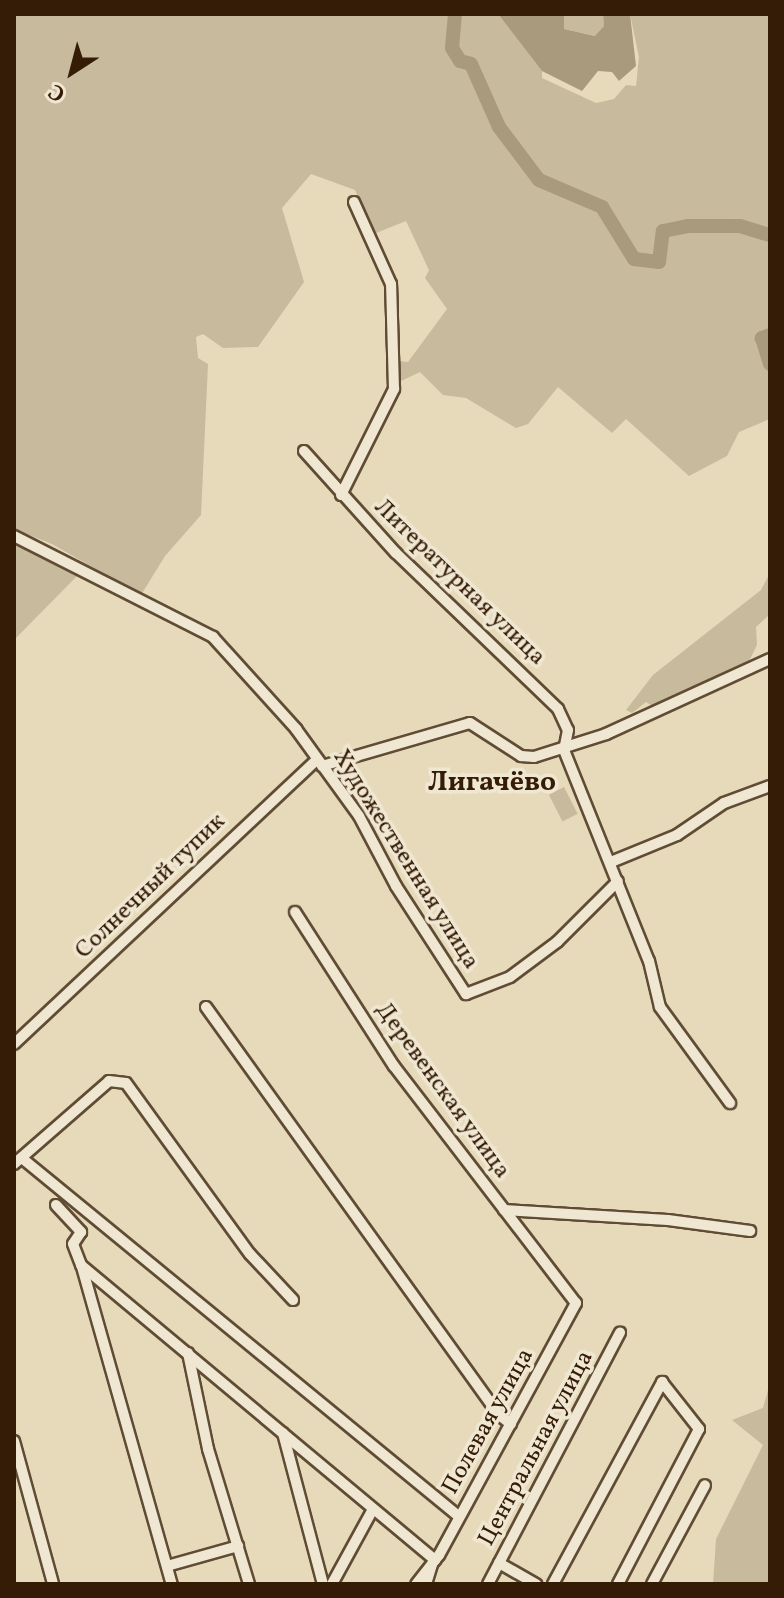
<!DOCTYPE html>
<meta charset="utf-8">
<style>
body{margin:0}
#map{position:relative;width:784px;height:1598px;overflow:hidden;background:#e6daba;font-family:Vollkorn,serif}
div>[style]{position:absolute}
.green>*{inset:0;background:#c8ba9c;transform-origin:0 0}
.water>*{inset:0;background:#a9997d}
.river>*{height:14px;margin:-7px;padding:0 7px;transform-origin:7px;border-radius:7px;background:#a9997d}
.roads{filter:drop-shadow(2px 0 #604c34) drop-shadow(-2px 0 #604c34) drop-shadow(0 2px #604c34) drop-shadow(0 -2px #604c34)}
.minor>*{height:10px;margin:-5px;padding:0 5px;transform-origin:5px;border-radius:5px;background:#efe7d2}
span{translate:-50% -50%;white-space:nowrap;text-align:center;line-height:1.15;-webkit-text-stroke:7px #efe7d2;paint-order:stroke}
.street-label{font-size:24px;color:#341c07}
.quarter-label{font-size:28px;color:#341c07;font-weight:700}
.frame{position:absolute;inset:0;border:16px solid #341c07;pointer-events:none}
.north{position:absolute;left:32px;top:32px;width:80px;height:80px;-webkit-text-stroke:6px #efe7d2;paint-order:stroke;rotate:216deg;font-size:22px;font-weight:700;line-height:32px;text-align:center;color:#341c07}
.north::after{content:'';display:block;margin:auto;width:28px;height:36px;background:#341c07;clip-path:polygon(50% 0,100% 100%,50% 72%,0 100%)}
</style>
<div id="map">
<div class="green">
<i style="clip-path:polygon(14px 14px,498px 14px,542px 71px,542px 78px,596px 103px,614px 99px,626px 85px,636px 86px,639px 57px,630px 14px,770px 14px,770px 419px,739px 432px,727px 456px,689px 476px,626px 419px,612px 433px,558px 387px,528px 424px,516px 428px,466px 398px,443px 395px,420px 372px,401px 381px,399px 361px,408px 362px,447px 309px,425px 278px,429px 270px,406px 221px,376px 233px,355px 190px,311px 174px,282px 208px,304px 282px,258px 347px,223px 348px,203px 334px,196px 337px,198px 358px,208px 364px,201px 515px,165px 556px,141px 595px,52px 544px,14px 529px)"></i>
<i style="clip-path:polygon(564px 14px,603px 14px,604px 26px,596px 36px,564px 29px)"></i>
<i style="clip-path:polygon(14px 545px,80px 573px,14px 640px)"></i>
<i style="clip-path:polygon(770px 573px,770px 614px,756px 627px,757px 645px,749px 661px,654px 707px,646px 702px,632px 713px,626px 710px,653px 675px,761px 590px)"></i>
<i style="left:564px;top:787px;width:30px;height:17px;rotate:63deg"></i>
<i style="clip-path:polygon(770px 1383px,770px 1584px,713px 1584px,716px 1539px,763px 1445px,732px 1420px,763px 1408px)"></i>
</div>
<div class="water">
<i style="clip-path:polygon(498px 14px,564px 14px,564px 29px,595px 36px,604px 26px,603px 14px,630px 14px,636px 66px,619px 81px,612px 72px,598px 71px,582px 91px,542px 71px)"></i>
</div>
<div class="river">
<i style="left:455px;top:14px;width:34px;rotate:95deg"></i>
<i style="left:452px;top:48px;width:15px;rotate:58deg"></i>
<i style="left:460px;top:61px;width:11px;rotate:15deg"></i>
<i style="left:471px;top:64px;width:69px;rotate:66deg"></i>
<i style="left:499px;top:127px;width:66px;rotate:53deg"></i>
<i style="left:539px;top:180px;width:69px;rotate:23.2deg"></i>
<i style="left:602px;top:207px;width:61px;rotate:58.4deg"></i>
<i style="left:634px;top:259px;width:25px;rotate:7deg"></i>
<i style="left:659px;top:262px;width:31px;rotate:-83deg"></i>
<i style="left:663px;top:231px;width:25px;rotate:-11deg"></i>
<i style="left:688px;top:226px;width:52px"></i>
<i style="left:740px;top:226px;width:31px;rotate:17deg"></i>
<i style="left:770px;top:335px;width:9px;rotate:159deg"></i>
<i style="left:762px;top:338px;width:27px;rotate:73deg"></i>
</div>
<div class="roads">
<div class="minor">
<i style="left:304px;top:451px;width:137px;rotate:48deg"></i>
<i style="left:396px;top:553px;width:225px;rotate:43.9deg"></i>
<i style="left:558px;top:709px;width:23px;rotate:65deg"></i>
<i style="left:568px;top:730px;width:20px;rotate:101deg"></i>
<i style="left:564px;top:750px;width:227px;rotate:68.1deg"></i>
<i style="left:649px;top:961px;width:47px;rotate:76.6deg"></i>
<i style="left:660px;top:1007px;width:119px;rotate:53.9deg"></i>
<i style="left:341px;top:495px;width:119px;rotate:-63.4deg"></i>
<i style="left:394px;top:389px;width:105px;rotate:-91.6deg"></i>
<i style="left:391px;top:284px;width:90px;rotate:-114.3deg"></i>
<i style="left:14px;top:536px;width:223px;rotate:26.9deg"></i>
<i style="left:213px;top:637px;width:124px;rotate:47.9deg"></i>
<i style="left:296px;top:729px;width:107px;rotate:54.1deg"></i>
<i style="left:359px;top:816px;width:79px;rotate:62.1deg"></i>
<i style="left:396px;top:886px;width:129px;rotate:57.1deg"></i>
<i style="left:466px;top:994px;width:47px;rotate:-21.1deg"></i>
<i style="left:510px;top:977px;width:59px;rotate:-36.7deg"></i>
<i style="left:557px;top:942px;width:86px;rotate:-45deg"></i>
<i style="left:322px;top:766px;width:154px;rotate:-16.2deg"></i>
<i style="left:470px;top:723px;width:61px;rotate:32.9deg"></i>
<i style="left:521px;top:756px;width:13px;rotate:4deg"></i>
<i style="left:534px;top:757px;width:76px;rotate:-17.7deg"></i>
<i style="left:606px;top:734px;width:180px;rotate:-24.6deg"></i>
<i style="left:611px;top:862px;width:71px;rotate:-22.2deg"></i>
<i style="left:677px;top:835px;width:57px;rotate:-34.2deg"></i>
<i style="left:724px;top:803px;width:49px;rotate:-20.3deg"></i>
<i style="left:295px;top:912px;width:183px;rotate:57.3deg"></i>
<i style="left:394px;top:1066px;width:299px;rotate:52.5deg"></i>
<i style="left:576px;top:1303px;width:287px;rotate:118.5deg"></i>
<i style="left:439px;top:1555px;width:37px;rotate:128deg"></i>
<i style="left:206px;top:1007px;width:502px;rotate:54.32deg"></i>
<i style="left:499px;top:1415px;width:15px;rotate:37deg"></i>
<i style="left:14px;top:1044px;width:416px;rotate:-43.2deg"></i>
<i style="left:23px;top:1159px;width:560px;rotate:39.35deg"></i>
<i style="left:14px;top:1164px;width:126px;rotate:-41.1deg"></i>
<i style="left:109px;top:1081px;width:17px;rotate:7deg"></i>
<i style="left:126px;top:1083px;width:211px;rotate:54.1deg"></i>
<i style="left:250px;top:1254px;width:63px;rotate:46.9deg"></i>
<i style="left:56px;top:1205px;width:37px;rotate:47deg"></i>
<i style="left:81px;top:1232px;width:14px;rotate:124deg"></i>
<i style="left:73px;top:1244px;width:22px;rotate:69deg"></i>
<i style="left:81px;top:1265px;width:461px;rotate:39.8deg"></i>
<i style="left:504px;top:1210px;width:164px;rotate:3.5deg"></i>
<i style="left:668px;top:1220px;width:83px;rotate:7.6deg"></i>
<i style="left:82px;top:1267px;width:330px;rotate:74.2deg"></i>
<i style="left:188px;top:1353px;width:98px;rotate:78.2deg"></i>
<i style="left:208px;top:1449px;width:141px;rotate:73.1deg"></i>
<i style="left:283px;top:1433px;width:156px;rotate:75.2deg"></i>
<i style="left:14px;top:1441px;width:148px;rotate:74.7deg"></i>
<i style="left:499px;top:1563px;width:43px;rotate:29.6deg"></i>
<i style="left:167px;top:1566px;width:74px;rotate:-15.7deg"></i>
<i style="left:332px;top:1584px;width:85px;rotate:-61.3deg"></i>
<i style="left:426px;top:1584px;width:21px;rotate:-73deg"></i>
<i style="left:488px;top:1584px;width:284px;rotate:-62.3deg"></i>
<i style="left:553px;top:1584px;width:230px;rotate:-61.6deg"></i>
<i style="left:662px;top:1382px;width:60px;rotate:51.8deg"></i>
<i style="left:699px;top:1429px;width:175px;rotate:117.6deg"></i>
<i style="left:652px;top:1584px;width:112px;rotate:-61.8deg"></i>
</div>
</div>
<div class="street-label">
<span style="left:459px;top:583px;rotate:44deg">Литературная улица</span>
<span style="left:405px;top:860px;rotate:58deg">Художественная улица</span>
<span style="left:151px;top:887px;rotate:-44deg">Солнечный тупик</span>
<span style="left:442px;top:1091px;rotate:54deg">Деревенская улица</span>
<span style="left:489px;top:1422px;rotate:-61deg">Полевая улица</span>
<span style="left:537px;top:1449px;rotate:-62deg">Центральная улица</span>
</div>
<div class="quarter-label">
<span style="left:492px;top:783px">Лигачёво</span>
</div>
<div class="frame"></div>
<div class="north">С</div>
</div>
